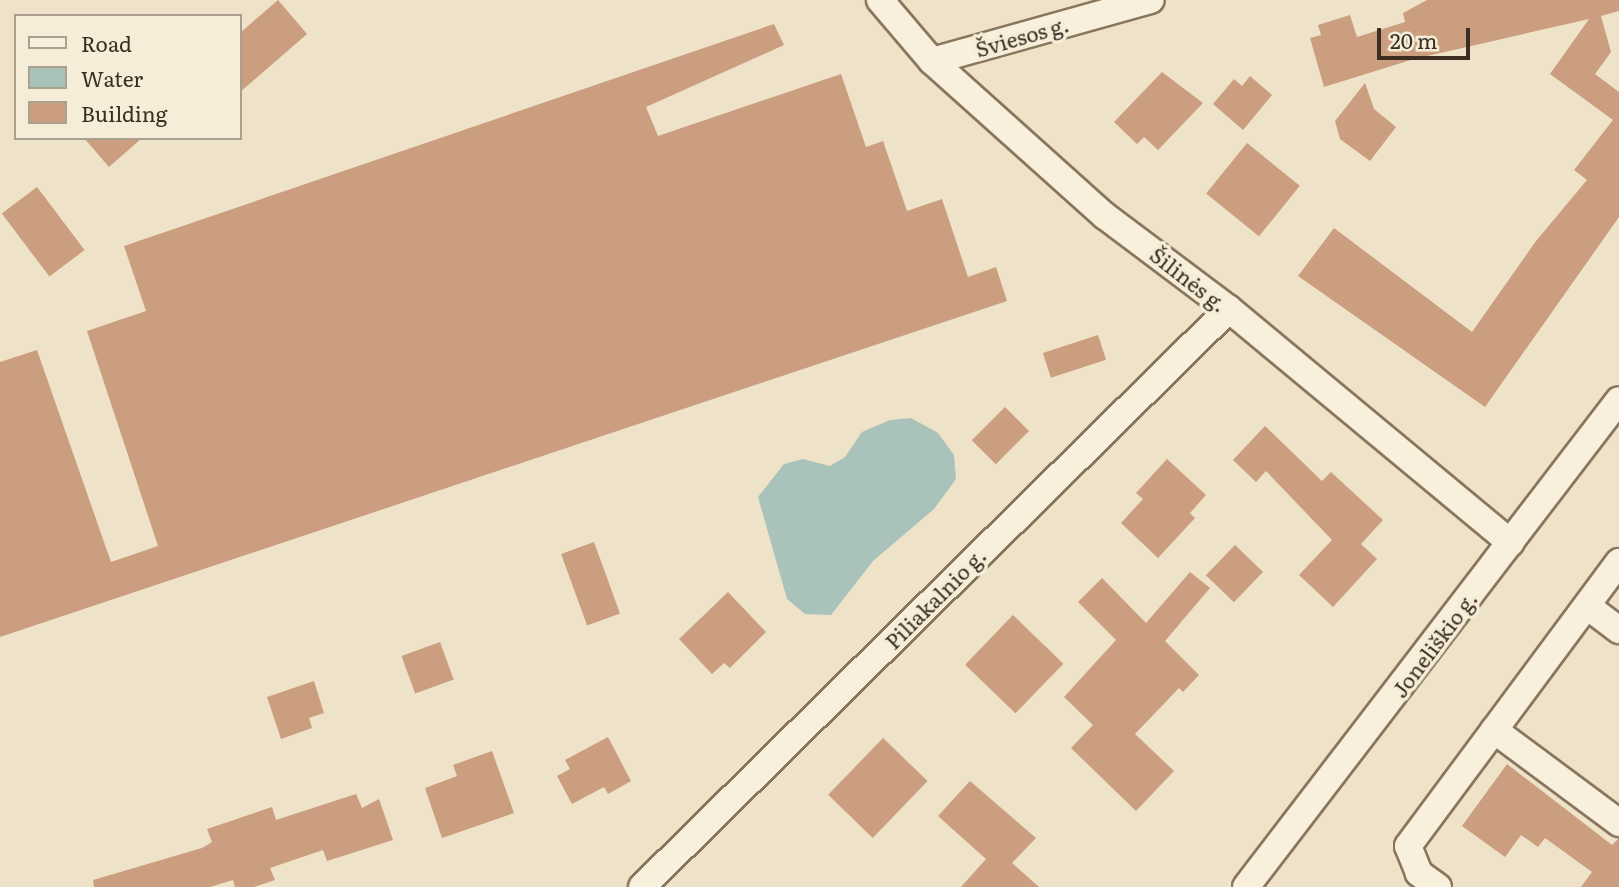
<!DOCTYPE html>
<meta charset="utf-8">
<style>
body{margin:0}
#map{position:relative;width:1619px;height:887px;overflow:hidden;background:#eee2c8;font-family:Literata,serif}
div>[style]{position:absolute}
.water>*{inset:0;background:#a9c2ba}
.building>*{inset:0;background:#cb9e7f;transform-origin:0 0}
.roads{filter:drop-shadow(2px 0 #8a755d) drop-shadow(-2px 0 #8a755d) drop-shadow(0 2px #8a755d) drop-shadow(0 -2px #8a755d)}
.minor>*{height:26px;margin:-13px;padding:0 13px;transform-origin:13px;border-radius:13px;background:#f8f0dc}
span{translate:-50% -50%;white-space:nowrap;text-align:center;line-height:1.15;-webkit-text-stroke:7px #f5edd8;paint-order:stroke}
.street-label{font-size:21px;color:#3a2d21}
.legend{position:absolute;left:14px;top:14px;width:228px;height:126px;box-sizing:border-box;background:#f5edd8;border:2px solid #aaa08f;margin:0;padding:9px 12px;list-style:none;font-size:21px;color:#3a2d21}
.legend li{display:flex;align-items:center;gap:14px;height:35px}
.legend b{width:35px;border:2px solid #aaa08f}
.scale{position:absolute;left:1377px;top:28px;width:93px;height:32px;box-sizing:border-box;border:4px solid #3a2d21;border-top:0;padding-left:9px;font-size:21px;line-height:24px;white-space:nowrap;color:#3a2d21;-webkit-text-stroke:5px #f5edd8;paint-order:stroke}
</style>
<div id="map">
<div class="water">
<i style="clip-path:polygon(911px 418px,938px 433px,954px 455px,956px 479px,934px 509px,873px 561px,831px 615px,805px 614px,787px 599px,758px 497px,784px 464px,803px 459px,830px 466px,845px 457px,862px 432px,890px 420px)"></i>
</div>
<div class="building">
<i style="clip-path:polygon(278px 0,307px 34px,240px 92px,240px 33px)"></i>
<i style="clip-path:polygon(1427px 0,1619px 0,1619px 11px,1601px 16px,1611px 52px,1595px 74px,1619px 92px,1619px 217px,1485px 407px,1298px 276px,1334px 228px,1472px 332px,1536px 241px,1587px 180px,1574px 170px,1613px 120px,1550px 74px,1589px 19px,1414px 59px,1324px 87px,1310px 38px,1321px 35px,1318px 25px,1350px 15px,1357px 37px,1405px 22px,1403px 13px)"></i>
<i style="clip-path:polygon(774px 24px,784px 45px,646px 107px,658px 136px,841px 74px,866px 147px,883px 141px,907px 211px,942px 199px,968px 277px,996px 267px,1007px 301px,0 637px,0 362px,37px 350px,111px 562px,158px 546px,87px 331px,146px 311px,124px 246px)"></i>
<i style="clip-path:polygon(1162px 72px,1203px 103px,1158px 150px,1144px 137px,1137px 144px,1114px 122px)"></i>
<i style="clip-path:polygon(1250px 76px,1272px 95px,1243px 130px,1213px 104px,1234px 79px,1242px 86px)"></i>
<i style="clip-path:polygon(1365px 83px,1374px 109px,1396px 127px,1370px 161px,1340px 139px,1335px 121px)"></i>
<i style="clip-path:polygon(84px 138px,142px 138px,109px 167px)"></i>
<i style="left:1247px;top:143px;width:68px;height:65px;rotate:39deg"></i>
<i style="left:37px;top:187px;width:79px;height:44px;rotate:53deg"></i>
<i style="left:1098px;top:335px;width:26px;height:58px;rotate:72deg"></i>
<i style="left:1005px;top:407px;width:34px;height:47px;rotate:45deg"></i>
<i style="clip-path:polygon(1265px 426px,1322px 481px,1331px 472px,1383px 520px,1361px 544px,1377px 559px,1333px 607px,1299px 575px,1332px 540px,1266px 471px,1256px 482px,1233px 460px)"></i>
<i style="clip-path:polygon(1167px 459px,1206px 495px,1190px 513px,1195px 518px,1158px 558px,1121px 523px,1143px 499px,1136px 493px)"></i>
<i style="left:594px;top:542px;width:76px;height:35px;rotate:70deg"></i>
<i style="left:1235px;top:545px;width:39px;height:42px;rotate:44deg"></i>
<i style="clip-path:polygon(1190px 572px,1210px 588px,1165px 641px,1199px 675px,1183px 692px,1179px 688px,1135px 734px,1174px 771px,1136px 811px,1071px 748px,1093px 725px,1064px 697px,1116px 640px,1078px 602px,1102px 578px,1146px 623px)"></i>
<i style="clip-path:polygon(728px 592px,766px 632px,730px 668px,724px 663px,712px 674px,679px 639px)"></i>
<i style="left:1013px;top:615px;width:70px;height:69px;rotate:44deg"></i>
<i style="left:440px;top:642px;width:40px;height:41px;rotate:70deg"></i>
<i style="clip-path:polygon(314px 681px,324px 713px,309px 718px,312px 728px,281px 739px,267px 697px)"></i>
<i style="clip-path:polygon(608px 737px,631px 781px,608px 794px,604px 787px,572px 804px,557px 776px,570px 769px,565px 760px)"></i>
<i style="left:883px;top:738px;width:62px;height:79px;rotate:44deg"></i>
<i style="clip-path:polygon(492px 751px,514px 813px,442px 838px,425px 788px,457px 776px,453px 765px)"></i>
<i style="clip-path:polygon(1507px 764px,1612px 845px,1619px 838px,1619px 887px,1581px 887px,1592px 872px,1545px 838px,1538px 847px,1521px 835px,1505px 857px,1462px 826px)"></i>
<i style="clip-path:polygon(970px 781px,1036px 838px,1012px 863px,1039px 887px,961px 887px,986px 859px,938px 816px)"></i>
<i style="clip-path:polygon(356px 794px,362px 808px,379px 799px,393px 840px,327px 861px,323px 850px,270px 868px,275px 880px,254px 887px,235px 887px,233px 880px,210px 887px,94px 887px,93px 880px,202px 848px,212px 842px,207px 829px,272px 807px,276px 820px)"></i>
</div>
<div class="roads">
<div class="minor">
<i style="left:880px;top:0;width:80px;rotate:49.6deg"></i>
<i style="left:932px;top:61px;width:232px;rotate:41.9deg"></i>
<i style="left:1105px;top:216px;width:155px;rotate:36.9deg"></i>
<i style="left:1229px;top:309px;width:366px;rotate:39.7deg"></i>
<i style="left:932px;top:61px;width:227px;rotate:-15.6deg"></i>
<i style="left:1587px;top:606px;width:40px;rotate:37deg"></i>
<i style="left:1494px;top:730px;width:156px;rotate:36.6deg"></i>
<i style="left:642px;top:887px;width:824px;rotate:-44.56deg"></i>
<i style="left:1246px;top:887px;width:613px;rotate:-52.55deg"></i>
<i style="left:1438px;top:887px;width:24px;rotate:-144deg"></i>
<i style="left:1419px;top:873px;width:29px;rotate:-112deg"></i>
<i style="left:1408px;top:846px;width:354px;rotate:-53.4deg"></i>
</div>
</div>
<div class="street-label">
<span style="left:1022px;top:36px;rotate:-16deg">Šviesos g.</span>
<span style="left:1189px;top:279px;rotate:38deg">Šilinės g.</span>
<span style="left:935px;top:598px;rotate:-45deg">Piliakalnio g.</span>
<span style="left:1434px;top:644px;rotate:-53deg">Joneliškio g.</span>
</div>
<ul class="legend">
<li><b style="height:9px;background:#f8f0dc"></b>Road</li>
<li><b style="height:19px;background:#a9c2ba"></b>Water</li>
<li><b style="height:19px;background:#cb9e7f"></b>Building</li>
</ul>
<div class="scale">20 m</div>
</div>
